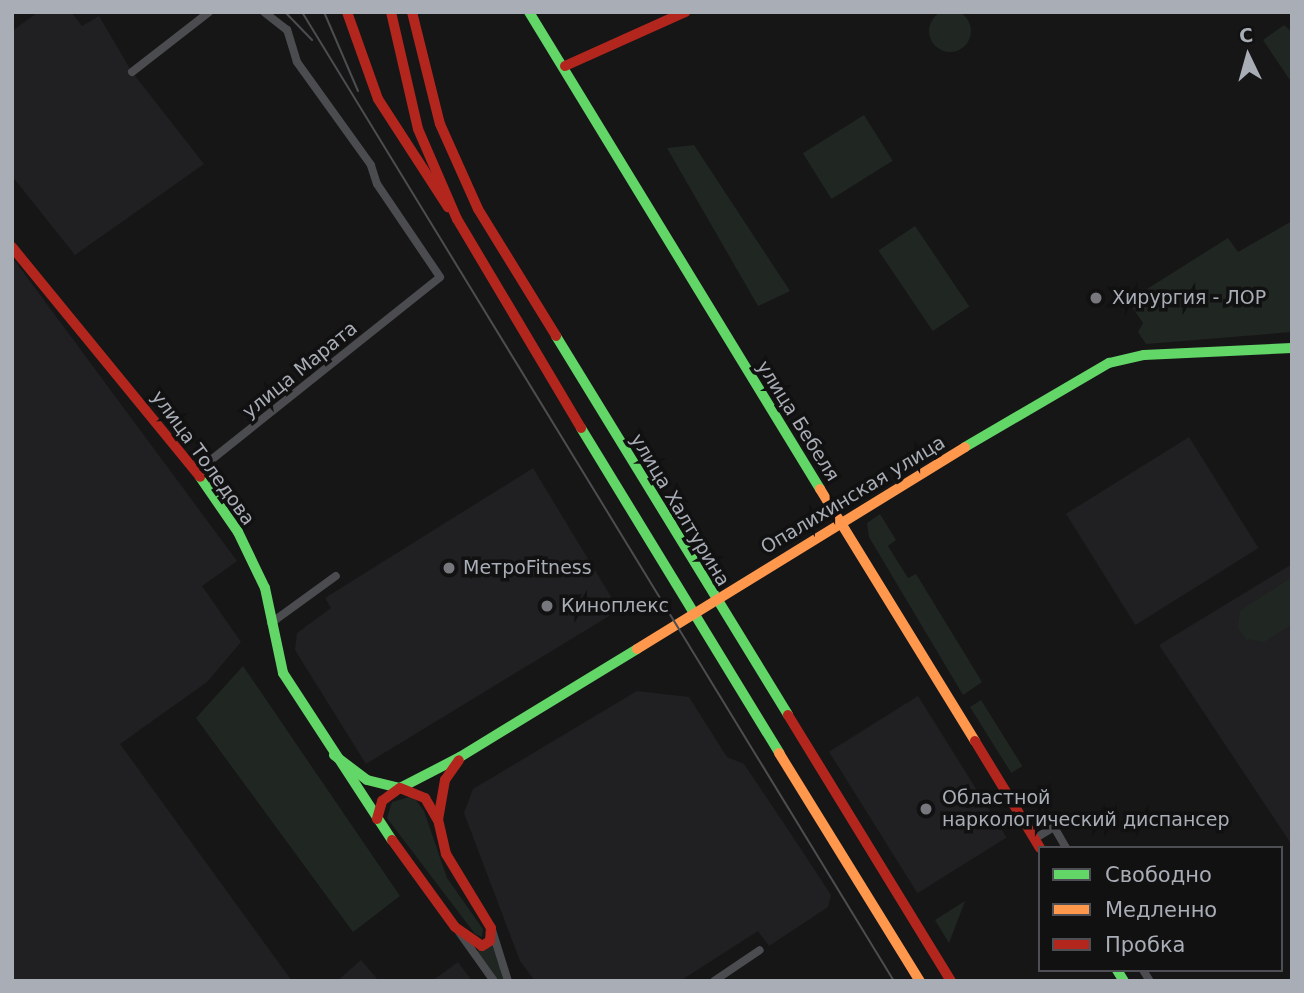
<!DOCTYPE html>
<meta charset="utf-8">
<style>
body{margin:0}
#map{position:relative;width:1304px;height:993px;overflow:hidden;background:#161617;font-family:"DejaVu Sans",sans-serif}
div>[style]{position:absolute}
.built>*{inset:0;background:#202022;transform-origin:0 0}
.green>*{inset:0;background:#202621;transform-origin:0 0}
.round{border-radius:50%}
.street>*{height:8px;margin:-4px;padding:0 4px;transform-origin:4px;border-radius:4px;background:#4b4c4f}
.fast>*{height:10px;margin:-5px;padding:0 5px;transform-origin:5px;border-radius:5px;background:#63d668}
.slow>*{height:10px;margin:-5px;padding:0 5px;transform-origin:5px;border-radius:5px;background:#ff974d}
.jam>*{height:10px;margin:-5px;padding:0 5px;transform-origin:5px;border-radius:5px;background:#b3261e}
.tram>*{height:2px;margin:-1px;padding:0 1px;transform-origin:1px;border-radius:1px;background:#4c4d4f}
.dots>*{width:19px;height:19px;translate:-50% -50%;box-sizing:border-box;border:4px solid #111112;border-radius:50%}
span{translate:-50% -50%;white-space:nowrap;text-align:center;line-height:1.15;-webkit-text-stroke:7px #111112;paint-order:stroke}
.poi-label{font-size:19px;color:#a9adb6}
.left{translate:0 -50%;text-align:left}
.street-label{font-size:19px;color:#a9adb6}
.frame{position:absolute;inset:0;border:14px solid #a9adb6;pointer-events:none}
.legend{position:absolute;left:1038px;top:846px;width:245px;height:126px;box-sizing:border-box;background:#111112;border:2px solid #4e4f54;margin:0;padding:9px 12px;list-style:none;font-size:21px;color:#a9adb6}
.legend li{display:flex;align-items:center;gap:14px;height:35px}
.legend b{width:35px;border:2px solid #4e4f54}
.north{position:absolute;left:1213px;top:21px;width:70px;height:70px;-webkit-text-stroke:5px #111112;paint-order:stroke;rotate:355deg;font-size:19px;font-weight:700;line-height:28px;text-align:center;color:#a9adb6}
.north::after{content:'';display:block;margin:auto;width:24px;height:32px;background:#a9adb6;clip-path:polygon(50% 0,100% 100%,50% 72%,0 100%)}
</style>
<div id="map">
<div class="built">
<i style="clip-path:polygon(38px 12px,71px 12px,82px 26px,99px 16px,132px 72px,204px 164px,75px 255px,12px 176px,12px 31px)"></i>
<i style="clip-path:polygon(12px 257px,237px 561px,202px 586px,241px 642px,207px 682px,120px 744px,292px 981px,12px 981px)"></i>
<i style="left:1189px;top:437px;width:131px;height:145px;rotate:58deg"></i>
<i style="clip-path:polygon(533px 468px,619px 610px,366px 764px,295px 650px,297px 633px,331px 608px,325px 598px)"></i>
<i style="clip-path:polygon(1292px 564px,1292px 845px,1159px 645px)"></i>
<i style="clip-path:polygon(637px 691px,689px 697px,727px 757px,744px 764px,789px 831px,831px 895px,828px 907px,769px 946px,758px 931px,680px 981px,535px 981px,520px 961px,464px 813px,473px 789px)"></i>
<i style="left:918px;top:696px;width:167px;height:105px;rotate:58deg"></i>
<i style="clip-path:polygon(361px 960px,379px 981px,337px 981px)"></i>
<i style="clip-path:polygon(458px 962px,472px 981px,432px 981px)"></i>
</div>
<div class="green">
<i class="round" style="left:929px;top:10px;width:42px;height:42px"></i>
<i style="clip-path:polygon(1284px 25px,1292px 32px,1292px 83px,1263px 40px)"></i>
<i style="left:864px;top:115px;width:54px;height:72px;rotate:58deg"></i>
<i style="clip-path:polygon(694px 145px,790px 291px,758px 306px,667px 148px)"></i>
<i style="clip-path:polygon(1292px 221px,1292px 332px,1146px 344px,1138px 332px,1143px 323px,1128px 301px,1228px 238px,1238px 252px)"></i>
<i style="left:915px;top:226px;width:97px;height:44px;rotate:56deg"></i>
<i style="clip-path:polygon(880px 514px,896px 540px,888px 546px,908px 578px,916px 574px,982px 682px,963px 695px,869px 537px,867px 523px)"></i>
<i style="clip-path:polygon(1292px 577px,1292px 624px,1264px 642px,1246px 639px,1238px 628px,1240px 611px)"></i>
<i style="clip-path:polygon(243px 666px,400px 896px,353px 932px,196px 718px)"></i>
<i style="left:981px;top:700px;width:78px;height:13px;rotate:58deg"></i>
<i style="clip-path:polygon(413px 796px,424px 811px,447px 878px,483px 929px,482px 937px,475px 934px,387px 818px,392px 802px)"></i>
<i style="clip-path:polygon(965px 901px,949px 943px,935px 920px)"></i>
<i style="clip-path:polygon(495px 944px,503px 981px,498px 981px,476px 951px)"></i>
</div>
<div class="street">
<i style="left:132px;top:72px;width:98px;rotate:-37.9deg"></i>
<i style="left:196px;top:472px;width:312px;rotate:-38.6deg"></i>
<i style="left:440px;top:277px;width:112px;rotate:-124.1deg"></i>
<i style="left:377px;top:184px;width:20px;rotate:-108deg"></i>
<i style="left:371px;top:165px;width:127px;rotate:-125.7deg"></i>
<i style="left:297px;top:62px;width:34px;rotate:-107deg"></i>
<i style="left:287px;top:30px;width:29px;rotate:-142deg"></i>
<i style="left:271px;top:623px;width:80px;rotate:-35.9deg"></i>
<i style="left:1034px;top:839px;width:23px;rotate:-31deg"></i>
<i style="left:1054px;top:827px;width:24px;rotate:60deg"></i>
<i style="left:492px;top:930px;width:53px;rotate:72.6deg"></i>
<i style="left:459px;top:932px;width:60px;rotate:54.5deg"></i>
<i style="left:1143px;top:970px;width:13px;rotate:58deg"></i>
<i style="left:714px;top:981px;width:55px;rotate:-34deg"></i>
</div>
<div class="fast">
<i style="left:529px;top:12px;width:559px;rotate:58.61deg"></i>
<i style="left:556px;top:336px;width:444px;rotate:58.5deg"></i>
<i style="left:581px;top:428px;width:381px;rotate:58.6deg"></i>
<i style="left:965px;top:447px;width:167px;rotate:-30.3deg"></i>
<i style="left:1109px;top:363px;width:36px;rotate:-13deg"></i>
<i style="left:1144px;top:355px;width:148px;rotate:-2.7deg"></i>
<i style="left:200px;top:477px;width:67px;rotate:55.4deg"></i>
<i style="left:238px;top:532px;width:62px;rotate:64.3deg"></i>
<i style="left:265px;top:588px;width:87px;rotate:78deg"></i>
<i style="left:283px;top:673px;width:199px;rotate:56.9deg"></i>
<i style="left:334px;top:755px;width:41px;rotate:37.1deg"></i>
<i style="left:367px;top:780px;width:34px;rotate:14deg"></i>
<i style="left:400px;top:788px;width:68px;rotate:-27.3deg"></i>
<i style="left:460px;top:757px;width:207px;rotate:-31.4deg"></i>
<i style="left:1117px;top:970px;width:13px;rotate:58deg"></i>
</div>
<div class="slow">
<i style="left:820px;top:489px;width:296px;rotate:58.4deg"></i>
<i style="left:637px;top:649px;width:385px;rotate:-31.6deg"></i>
<i style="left:779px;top:753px;width:268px;rotate:58.3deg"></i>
</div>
<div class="jam">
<i style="left:347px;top:12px;width:92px;rotate:70.4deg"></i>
<i style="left:378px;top:99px;width:129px;rotate:57.1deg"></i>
<i style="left:391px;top:12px;width:120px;rotate:77deg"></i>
<i style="left:418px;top:129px;width:98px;rotate:66.6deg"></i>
<i style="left:457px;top:219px;width:243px;rotate:59.3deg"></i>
<i style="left:412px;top:12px;width:115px;rotate:76deg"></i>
<i style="left:440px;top:124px;width:93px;rotate:65.9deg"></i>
<i style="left:478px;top:209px;width:149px;rotate:58.4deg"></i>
<i style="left:565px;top:66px;width:132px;rotate:-24.2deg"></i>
<i style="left:12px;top:247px;width:297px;rotate:50.7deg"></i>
<i style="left:788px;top:715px;width:312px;rotate:58.5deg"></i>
<i style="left:975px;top:741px;width:125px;rotate:58.7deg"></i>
<i style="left:377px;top:819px;width:19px;rotate:-74deg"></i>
<i style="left:382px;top:801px;width:22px;rotate:-36deg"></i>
<i style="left:400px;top:788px;width:27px;rotate:22deg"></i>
<i style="left:425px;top:798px;width:24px;rotate:60deg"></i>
<i style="left:392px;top:840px;width:107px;rotate:54.1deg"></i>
<i style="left:455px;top:927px;width:33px;rotate:35deg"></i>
<i style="left:482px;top:946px;width:9px;rotate:-32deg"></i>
<i style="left:490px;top:941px;width:13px;rotate:-86deg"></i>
<i style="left:491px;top:928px;width:87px;rotate:-121.3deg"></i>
<i style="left:446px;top:854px;width:35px;rotate:-103deg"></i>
<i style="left:438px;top:820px;width:41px;rotate:-80.1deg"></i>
<i style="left:445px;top:780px;width:24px;rotate:-55deg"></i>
</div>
<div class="tram">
<i style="left:285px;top:12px;width:39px;rotate:46deg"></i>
<i style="left:302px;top:12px;width:1136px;rotate:58.58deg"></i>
<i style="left:324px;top:12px;width:86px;rotate:66.7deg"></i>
</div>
<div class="dots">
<i style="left:1096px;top:298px;background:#76787e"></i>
<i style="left:449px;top:568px;background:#76787e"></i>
<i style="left:547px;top:606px;background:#76787e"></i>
<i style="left:926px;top:809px;background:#76787e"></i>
</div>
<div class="poi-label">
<span class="left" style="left:1112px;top:298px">Хирургия - ЛОР</span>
<span class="left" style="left:463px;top:568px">МетроFitness</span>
<span class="left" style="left:561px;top:606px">Киноплекс</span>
<span class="left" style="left:942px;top:809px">Областной<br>наркологический диспансер</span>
</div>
<div class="street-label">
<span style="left:300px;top:370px;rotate:-39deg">улица Марата</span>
<span style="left:798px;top:421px;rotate:58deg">улица Бебеля</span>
<span style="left:203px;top:458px;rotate:54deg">улица Толедова</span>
<span style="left:853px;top:495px;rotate:-31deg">Опалихинская улица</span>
<span style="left:680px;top:510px;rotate:59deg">улица Халтурина</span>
</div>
<div class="frame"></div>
<ul class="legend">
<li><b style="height:9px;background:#63d668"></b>Свободно</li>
<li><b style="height:9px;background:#ff974d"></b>Медленно</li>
<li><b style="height:9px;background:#b3261e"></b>Пробка</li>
</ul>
<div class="north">С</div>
</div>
